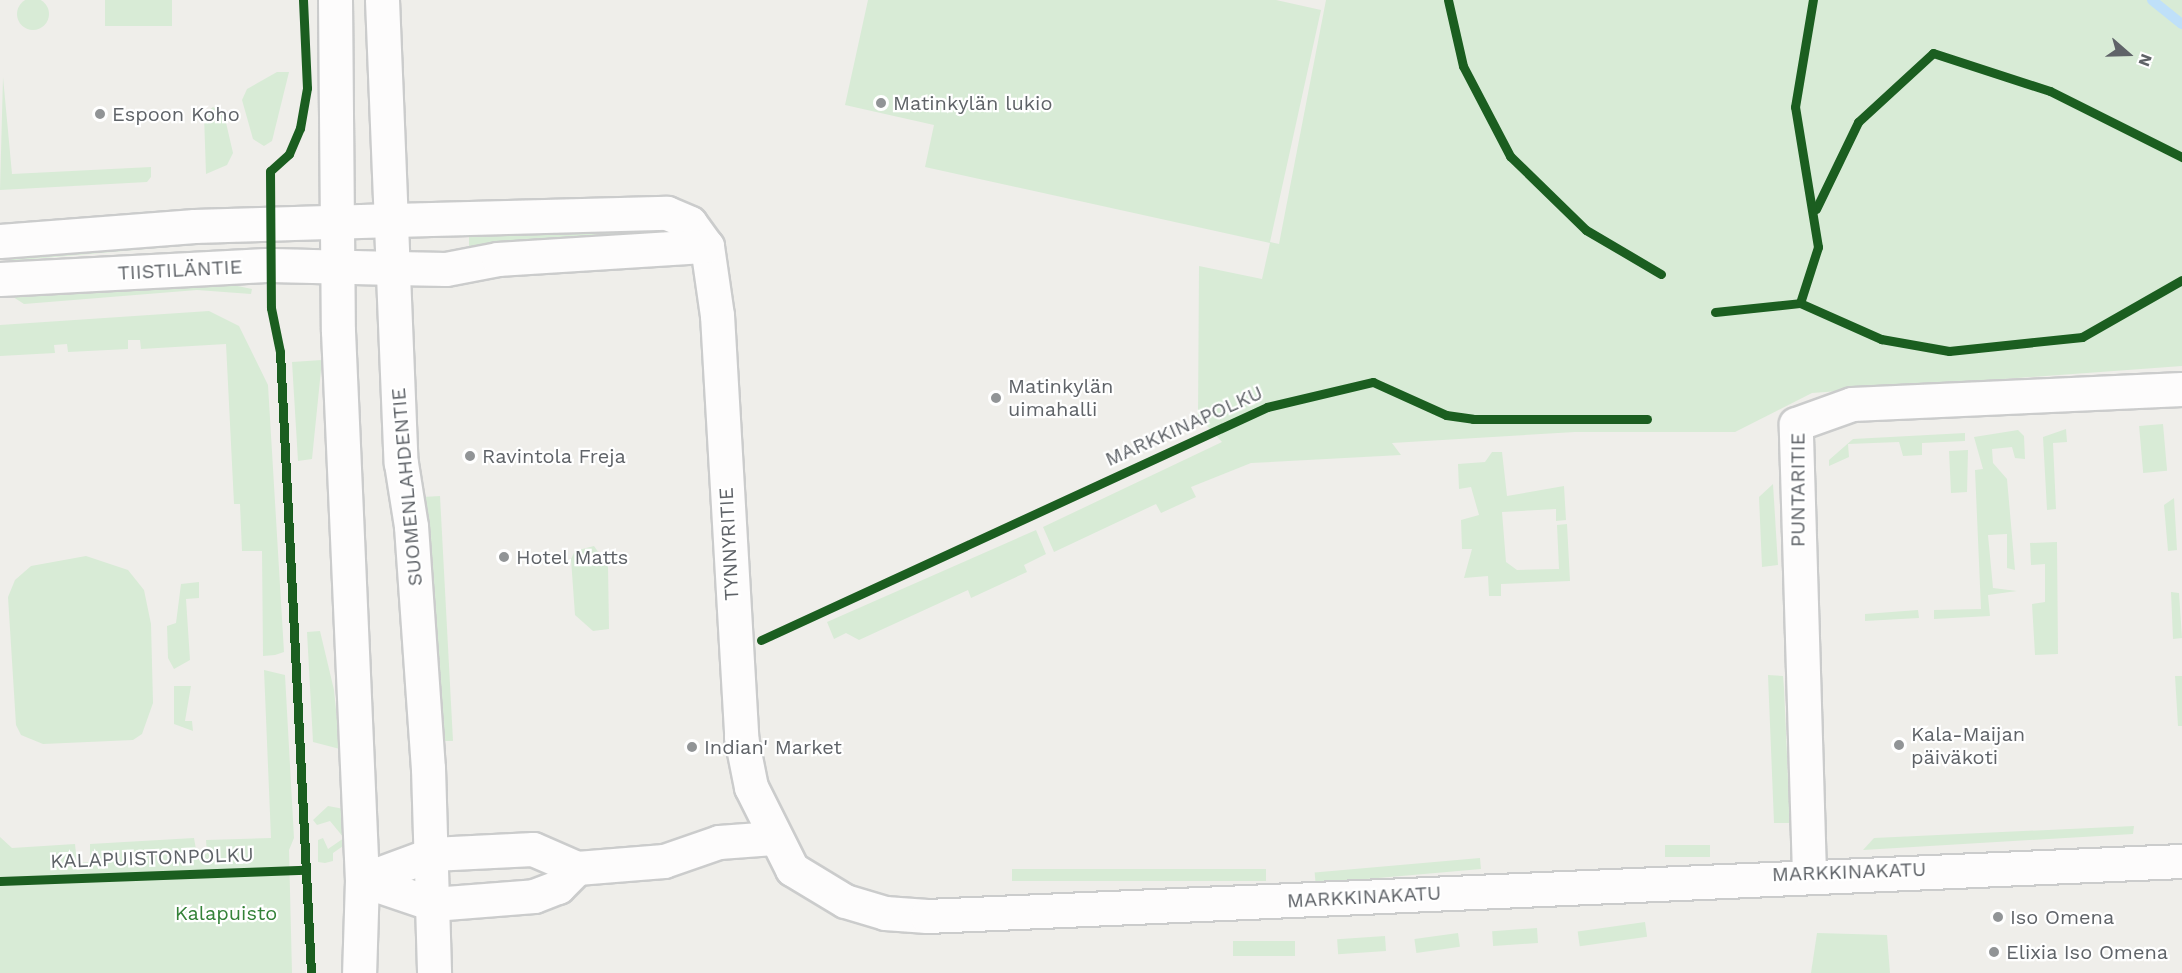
<!DOCTYPE html>
<meta charset="utf-8">
<style>
body{margin:0}
#map{position:relative;width:2182px;height:973px;overflow:hidden;background:#efeeea;font-family:"Work Sans",sans-serif}
div>[style]{position:absolute}
.green>*{inset:0;background:#d8ebd6;transform-origin:0 0}
.round{border-radius:50%}
.stream>*{height:10px;margin:-5px;padding:0 5px;transform-origin:5px;border-radius:5px;background:#bfe0f9}
.roads{filter:drop-shadow(2px 0 #cbcccc) drop-shadow(-2px 0 #cbcccc) drop-shadow(0 2px #cbcccc) drop-shadow(0 -2px #cbcccc)}
.minor>*{height:33px;margin:-16.5px;padding:0 16.5px;transform-origin:16.5px;border-radius:16.5px;background:#fdfcfc}
.tertiary>*{height:33px;margin:-16.5px;padding:0 16.5px;transform-origin:16.5px;border-radius:16.5px;background:#fdfcfc}
.secondary>*{height:33px;margin:-16.5px;padding:0 16.5px;transform-origin:16.5px;border-radius:16.5px;background:#fdfcfc}
.cycleway>*{height:9px;margin:-4.5px;padding:0 4.5px;transform-origin:4.5px;border-radius:4.5px;background:#1b5e20}
.dots>*{width:16px;height:16px;translate:-50% -50%;box-sizing:border-box;border:3px solid #fff;border-radius:50%}
span{translate:-50% -50%;white-space:nowrap;text-align:center;line-height:1.15;-webkit-text-stroke:4.5px #fff;paint-order:stroke}
.poi-label{font-size:20px;color:#5f6368}
.left{translate:0 -50%;text-align:left}
.street-label{font-size:20px;color:#5f6368}
.park-label{font-size:20px;color:#348238}
.north{position:absolute;left:2098px;top:24px;width:60px;height:60px;-webkit-text-stroke:4px #fff;paint-order:stroke;rotate:110deg;font-size:16px;font-weight:700;line-height:24px;text-align:center;color:#5f6368}
.north::after{content:'';display:block;margin:auto;width:21px;height:27px;background:#5f6368;clip-path:polygon(50% 0,100% 100%,50% 72%,0 100%)}
</style>
<div id="map">
<div class="green">
<i class="round" style="left:17px;top:-2px;width:32px;height:32px"></i>
<i style="left:105px;top:0;width:67px;height:26px"></i>
<i style="clip-path:polygon(868px 0,1276px 0,1321px 10px,1270px 242px,1279px 244px,1326px 0,2182px 0,2182px 366px,1812px 393px,1735px 432px,1575px 432px,1392px 443px,1401px 455px,1251px 463px,1191px 487px,1196px 497px,1161px 513px,1156px 504px,1054px 552px,1043px 527px,1222px 442px,1198px 416px,1199px 266px,1262px 279px,1270px 243px,925px 167px,934px 125px,845px 105px)"></i>
<i style="clip-path:polygon(277px 72px,289px 72px,272px 141px,264px 146px,253px 139px,242px 100px,247px 89px)"></i>
<i style="clip-path:polygon(3px 77px,12px 174px,151px 167px,151px 177px,147px 182px,0 190px)"></i>
<i style="clip-path:polygon(213px 107px,224px 114px,233px 153px,227px 165px,206px 174px,204px 115px)"></i>
<i style="clip-path:polygon(621px 229px,621px 239px,469px 249px,469px 234px)"></i>
<i style="clip-path:polygon(238px 241px,9px 261px,8px 253px,114px 244px)"></i>
<i style="clip-path:polygon(223px 283px,252px 289px,251px 294px,197px 290px,24px 304px,7px 293px)"></i>
<i style="clip-path:polygon(209px 311px,239px 326px,268px 385px,284px 652px,275px 655px,263px 656px,262px 551px,242px 551px,240px 504px,234px 504px,226px 344px,141px 349px,140px 340px,128px 340px,128px 349px,68px 352px,67px 344px,54px 345px,55px 353px,0 356px,0 325px)"></i>
<i style="clip-path:polygon(322px 360px,312px 459px,298px 461px,292px 362px)"></i>
<i style="left:2163px;top:424px;width:47px;height:24px;rotate:85deg"></i>
<i style="clip-path:polygon(2066px 429px,2067px 442px,2053px 443px,2056px 509px,2047px 510px,2043px 437px)"></i>
<i style="clip-path:polygon(2018px 430px,2024px 436px,2025px 459px,2015px 458px,2012px 447px,1992px 449px,1993px 463px,2007px 479px,2015px 570px,2007px 568px,2007px 534px,1988px 535px,1993px 588px,2017px 591px,1988px 595px,1990px 616px,1934px 619px,1934px 610px,1981px 609px,1975px 470px,1983px 469px,1974px 437px)"></i>
<i style="clip-path:polygon(1965px 433px,1965px 441px,1922px 443px,1922px 455px,1903px 456px,1899px 442px,1848px 444px,1849px 457px,1829px 466px,1829px 460px,1853px 439px)"></i>
<i style="clip-path:polygon(1968px 450px,1967px 492px,1951px 493px,1949px 451px)"></i>
<i style="clip-path:polygon(1492px 452px,1502px 452px,1507px 496px,1564px 486px,1566px 520px,1556px 521px,1556px 509px,1502px 512px,1506px 562px,1517px 570px,1559px 569px,1557px 525px,1567px 524px,1570px 581px,1501px 584px,1501px 596px,1489px 596px,1488px 576px,1464px 578px,1472px 549px,1462px 549px,1461px 520px,1479px 515px,1471px 487px,1459px 489px,1458px 464px,1485px 462px)"></i>
<i style="clip-path:polygon(1773px 484px,1778px 565px,1762px 567px,1759px 497px)"></i>
<i style="clip-path:polygon(440px 496px,453px 741px,440px 741px,423px 497px)"></i>
<i style="clip-path:polygon(2174px 498px,2177px 550px,2168px 551px,2164px 505px)"></i>
<i style="clip-path:polygon(1036px 530px,1046px 554px,1024px 565px,1027px 572px,971px 598px,968px 590px,859px 640px,846px 633px,834px 639px,827px 622px)"></i>
<i style="clip-path:polygon(2057px 542px,2058px 654px,2035px 655px,2032px 604px,2045px 602px,2045px 564px,2031px 565px,2030px 543px)"></i>
<i style="clip-path:polygon(594px 546px,608px 566px,609px 629px,593px 631px,575px 615px,571px 559px,575px 551px)"></i>
<i style="clip-path:polygon(86px 556px,128px 570px,144px 590px,151px 624px,153px 703px,142px 734px,133px 740px,43px 744px,21px 735px,16px 725px,8px 597px,15px 580px,31px 566px)"></i>
<i style="clip-path:polygon(199px 582px,199px 598px,186px 599px,190px 660px,174px 669px,168px 658px,167px 626px,176px 623px,181px 584px)"></i>
<i style="clip-path:polygon(2171px 592px,2179px 593px,2182px 638px,2173px 639px)"></i>
<i style="clip-path:polygon(1918px 610px,1919px 618px,1865px 621px,1865px 614px)"></i>
<i style="clip-path:polygon(320px 631px,334px 690px,340px 749px,313px 742px,307px 632px)"></i>
<i style="clip-path:polygon(264px 670px,285px 675px,294px 838px,289px 850px,292px 973px,0 973px,0 837px,12px 848px,75px 844px,77px 863px,90px 862px,90px 844px,194px 838px,197px 855px,207px 854px,206px 840px,271px 838px)"></i>
<i style="clip-path:polygon(1768px 675px,1783px 676px,1784px 688px,1790px 823px,1774px 823px)"></i>
<i style="clip-path:polygon(2175px 676px,2182px 676px,2182px 726px,2178px 726px)"></i>
<i style="clip-path:polygon(174px 686px,191px 686px,185px 721px,192px 721px,193px 731px,174px 724px)"></i>
<i style="clip-path:polygon(328px 806px,344px 809px,346px 844px,333px 853px,333px 861px,325px 863px,318px 862px,318px 840px,323px 838px,328px 849px,344px 838px,330px 821px,317px 825px,313px 820px)"></i>
<i style="clip-path:polygon(2134px 826px,2133px 834px,1863px 850px,1874px 838px)"></i>
<i style="left:1710px;top:845px;width:12px;height:45px;rotate:90deg"></i>
<i style="left:1480px;top:858px;width:11px;height:166px;rotate:85deg"></i>
<i style="left:1266px;top:869px;width:12px;height:254px;rotate:90deg"></i>
<i style="left:1645px;top:922px;width:15px;height:68px;rotate:82deg"></i>
<i style="left:1537px;top:928px;width:15px;height:45px;rotate:86deg"></i>
<i style="left:1458px;top:933px;width:14px;height:44px;rotate:82deg"></i>
<i style="clip-path:polygon(1817px 933px,1887px 935px,1890px 973px,1811px 973px)"></i>
<i style="left:1385px;top:936px;width:15px;height:48px;rotate:86deg"></i>
<i style="left:1295px;top:941px;width:15px;height:62px;rotate:90deg"></i>
</div>
<div class="stream">
<i style="left:2152px;top:0;width:38px;rotate:39deg"></i>
</div>
<div class="roads">
<div class="minor">
<i style="left:394px;top:220px;width:273px;rotate:-1.5deg"></i>
<i style="left:667px;top:213px;width:25px;rotate:23deg"></i>
<i style="left:690px;top:223px;width:29px;rotate:54deg"></i>
<i style="left:707px;top:246px;width:70px;rotate:81.8deg"></i>
<i style="left:717px;top:315px;width:423px;rotate:86.7deg"></i>
<i style="left:741px;top:737px;width:51px;rotate:78.7deg"></i>
<i style="left:751px;top:787px;width:92px;rotate:63.4deg"></i>
<i style="left:792px;top:869px;width:62px;rotate:31.1deg"></i>
<i style="left:845px;top:901px;width:42px;rotate:16.7deg"></i>
<i style="left:885px;top:913px;width:42px;rotate:4.1deg"></i>
<i style="left:927px;top:916px;width:1256px;rotate:-2.51deg"></i>
<i style="left:395px;top:268px;width:51px;rotate:1.1deg"></i>
<i style="left:446px;top:269px;width:53px;rotate:-10.9deg"></i>
<i style="left:498px;top:259px;width:209px;rotate:-3.6deg"></i>
<i style="left:1809px;top:874px;width:450px;rotate:-91.7deg"></i>
<i style="left:1796px;top:424px;width:59px;rotate:-19.7deg"></i>
<i style="left:1852px;top:404px;width:330px;rotate:-2.6deg"></i>
<i style="left:362px;top:880px;width:75px;rotate:-20.4deg"></i>
<i style="left:432px;top:854px;width:101px;rotate:-2.8deg"></i>
<i style="left:533px;top:849px;width:48px;rotate:23.4deg"></i>
<i style="left:577px;top:868px;width:87px;rotate:-4.6deg"></i>
<i style="left:664px;top:861px;width:58px;rotate:-19.1deg"></i>
<i style="left:719px;top:842px;width:54px;rotate:-4.2deg"></i>
<i style="left:362px;top:880px;width:75px;rotate:18.7deg"></i>
<i style="left:433px;top:904px;width:101px;rotate:-4.5deg"></i>
<i style="left:534px;top:896px;width:26px;rotate:-21deg"></i>
<i style="left:558px;top:887px;width:27px;rotate:-45deg"></i>
</div>
<div class="tertiary">
<i style="left:0;top:241px;width:195px;rotate:-4.4deg"></i>
<i style="left:194px;top:226px;width:200px;rotate:-1.7deg"></i>
<i style="left:0;top:279px;width:271px;rotate:-3deg"></i>
<i style="left:271px;top:265px;width:124px;rotate:1.4deg"></i>
</div>
<div class="secondary">
<i style="left:335px;top:0;width:331px;rotate:89.5deg"></i>
<i style="left:338px;top:331px;width:550px;rotate:87.5deg"></i>
<i style="left:362px;top:880px;width:93px;rotate:91.8deg"></i>
<i style="left:382px;top:0;width:463px;rotate:87.7deg"></i>
<i style="left:401px;top:463px;width:64px;rotate:81deg"></i>
<i style="left:411px;top:526px;width:243px;rotate:86deg"></i>
<i style="left:428px;top:768px;width:205px;rotate:88.3deg"></i>
</div>
</div>
<div class="cycleway">
<i style="left:303px;top:0;width:88px;rotate:87.4deg"></i>
<i style="left:307px;top:88px;width:41px;rotate:99.9deg"></i>
<i style="left:300px;top:128px;width:28px;rotate:113deg"></i>
<i style="left:289px;top:154px;width:25px;rotate:138deg"></i>
<i style="left:270px;top:171px;width:137px;rotate:89.6deg"></i>
<i style="left:271px;top:308px;width:45px;rotate:78.4deg"></i>
<i style="left:280px;top:352px;width:622px;rotate:87.14deg"></i>
<i style="left:1448px;top:0;width:68px;rotate:77.2deg"></i>
<i style="left:1463px;top:66px;width:102px;rotate:62.4deg"></i>
<i style="left:1510px;top:156px;width:106px;rotate:44.2deg"></i>
<i style="left:1586px;top:230px;width:87px;rotate:30.4deg"></i>
<i style="left:1816px;top:209px;width:97px;rotate:-64.2deg"></i>
<i style="left:1858px;top:122px;width:102px;rotate:-42.6deg"></i>
<i style="left:1933px;top:53px;width:123px;rotate:18deg"></i>
<i style="left:2050px;top:91px;width:148px;rotate:26.6deg"></i>
<i style="left:1800px;top:303px;width:59px;rotate:-72.2deg"></i>
<i style="left:1818px;top:247px;width:142px;rotate:-99.3deg"></i>
<i style="left:1795px;top:107px;width:109px;rotate:-80.5deg"></i>
<i style="left:1715px;top:312px;width:85px;rotate:-6deg"></i>
<i style="left:1800px;top:303px;width:89px;rotate:24deg"></i>
<i style="left:1881px;top:339px;width:69px;rotate:10deg"></i>
<i style="left:1949px;top:351px;width:134px;rotate:-6deg"></i>
<i style="left:2082px;top:337px;width:115px;rotate:-29.7deg"></i>
<i style="left:761px;top:640px;width:557px;rotate:-24.72deg"></i>
<i style="left:1267px;top:407px;width:109px;rotate:-13.3deg"></i>
<i style="left:1373px;top:382px;width:80px;rotate:24.3deg"></i>
<i style="left:1446px;top:415px;width:27px;rotate:8deg"></i>
<i style="left:1473px;top:419px;width:174px"></i>
<i style="left:0;top:881px;width:305px;rotate:-2.1deg"></i>
</div>
<div class="dots">
<i style="left:881px;top:103px;background:#919496"></i>
<i style="left:100px;top:114px;background:#919496"></i>
<i style="left:996px;top:398px;background:#919496"></i>
<i style="left:470px;top:456px;background:#919496"></i>
<i style="left:504px;top:557px;background:#919496"></i>
<i style="left:1899px;top:745px;background:#919496"></i>
<i style="left:692px;top:747px;background:#919496"></i>
<i style="left:1998px;top:917px;background:#919496"></i>
<i style="left:1994px;top:952px;background:#919496"></i>
</div>
<div class="poi-label">
<span class="left" style="left:893px;top:103px">Matinkylän lukio</span>
<span class="left" style="left:112px;top:114px">Espoon Koho</span>
<span class="left" style="left:1008px;top:398px">Matinkylän<br>uimahalli</span>
<span class="left" style="left:482px;top:456px">Ravintola Freja</span>
<span class="left" style="left:516px;top:557px">Hotel Matts</span>
<span class="left" style="left:1911px;top:746px">Kala-Maijan<br>päiväkoti</span>
<span class="left" style="left:704px;top:747px">Indian' Market</span>
<span class="left" style="left:2010px;top:917px">Iso Omena</span>
<span class="left" style="left:2006px;top:952px">Elixia Iso Omena</span>
</div>
<div class="street-label">
<span style="left:180px;top:270px;rotate:-3deg">TIISTILÄNTIE</span>
<span style="left:1184px;top:426px;rotate:-24deg">MARKKINAPOLKU</span>
<span style="left:407px;top:487px;rotate:-95deg">SUOMENLAHDENTIE</span>
<span style="left:1798px;top:490px;rotate:-90deg">PUNTARITIE</span>
<span style="left:729px;top:544px;rotate:-93deg">TYNNYRITIE</span>
<span style="left:152px;top:858px;rotate:-2deg">KALAPUISTONPOLKU</span>
<span style="left:1849px;top:872px;rotate:-2deg">MARKKINAKATU</span>
<span style="left:1364px;top:897px;rotate:-3deg">MARKKINAKATU</span>
</div>
<div class="park-label">
<span style="left:226px;top:913px">Kalapuisto</span>
</div>
<div class="north">N</div>
</div>
